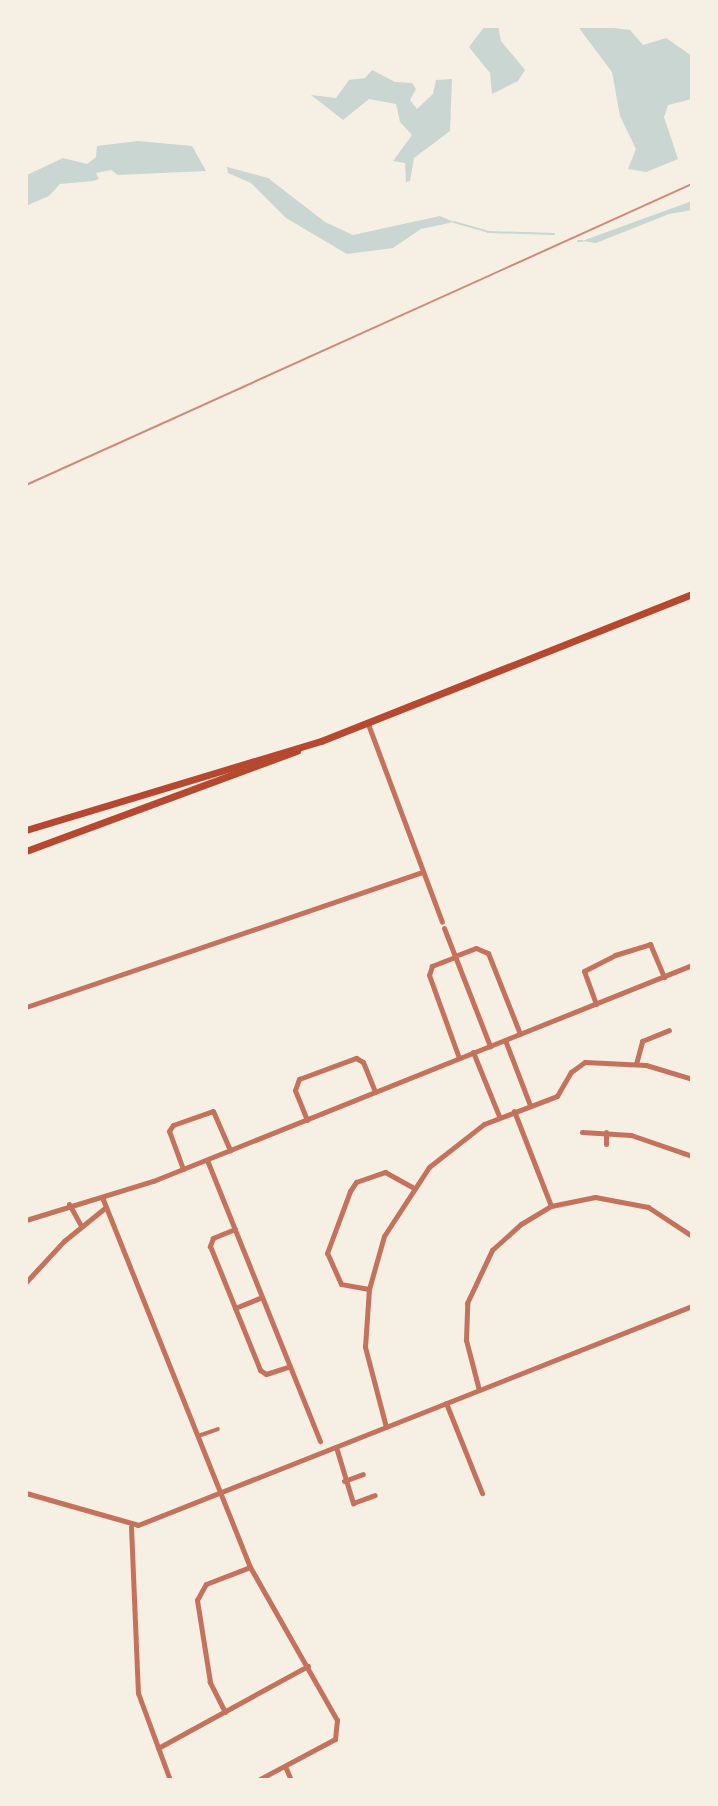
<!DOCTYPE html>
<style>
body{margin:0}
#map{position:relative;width:718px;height:1806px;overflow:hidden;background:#f6efe4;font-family:Rubik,sans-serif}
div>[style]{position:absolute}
.water>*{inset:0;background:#c9d6d2}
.stream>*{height:2px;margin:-1px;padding:0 1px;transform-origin:1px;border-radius:1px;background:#c9d6d2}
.pedestrian>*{height:4px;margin:-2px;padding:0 2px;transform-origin:2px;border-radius:2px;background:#c5725c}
.minor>*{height:5px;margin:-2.5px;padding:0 2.5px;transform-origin:2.5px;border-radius:2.5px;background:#c5725c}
.primary>*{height:7px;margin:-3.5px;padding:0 3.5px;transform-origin:3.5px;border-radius:3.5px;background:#b5482f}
.rail>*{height:2px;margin:-1px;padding:0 1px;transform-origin:1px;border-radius:1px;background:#cf8b77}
span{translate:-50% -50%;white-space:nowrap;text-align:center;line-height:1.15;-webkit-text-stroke:6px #f6efe4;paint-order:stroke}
.frame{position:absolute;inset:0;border:28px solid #f6efe4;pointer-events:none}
</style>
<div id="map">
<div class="water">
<i style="clip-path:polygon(485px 26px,498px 26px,501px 41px,525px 70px,518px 81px,492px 94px,490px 73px,469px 47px)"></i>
<i style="clip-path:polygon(597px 26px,630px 30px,643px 45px,666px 38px,692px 56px,692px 99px,668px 105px,664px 117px,678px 159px,646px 172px,628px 169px,636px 149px,620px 116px,612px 72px,579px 28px)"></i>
<i style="clip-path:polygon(372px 70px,395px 82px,412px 83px,416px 89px,410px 100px,417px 109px,433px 94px,436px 80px,452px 79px,450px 131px,414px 158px,410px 181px,406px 182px,405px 163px,393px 161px,412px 135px,400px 122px,396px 104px,369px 99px,343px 120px,311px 95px,336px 98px,349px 80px,365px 78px)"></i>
<i style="clip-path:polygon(138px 141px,192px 146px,206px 171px,118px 175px,111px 170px,96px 173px,99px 179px,93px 181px,60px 184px,49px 196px,26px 206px,27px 175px,63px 158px,87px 164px,96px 157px,97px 146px)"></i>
<i style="clip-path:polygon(227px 167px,268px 178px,325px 222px,353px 235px,440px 216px,454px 222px,421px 229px,393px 248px,347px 254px,286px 218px,251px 183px,228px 173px)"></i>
<i style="clip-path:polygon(692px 201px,692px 210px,669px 214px,596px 243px,582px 241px)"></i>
</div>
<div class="stream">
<i style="left:454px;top:222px;width:35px;rotate:16deg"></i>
<i style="left:488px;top:232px;width:66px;rotate:1.7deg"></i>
<i style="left:578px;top:241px;width:4px"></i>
</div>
<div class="pedestrian">
<i style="left:198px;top:1436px;width:21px;rotate:-19deg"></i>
</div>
<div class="minor">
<i style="left:368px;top:724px;width:211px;rotate:69.5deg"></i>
<i style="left:444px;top:928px;width:127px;rotate:68.7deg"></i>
<i style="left:455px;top:956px;width:22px;rotate:-21deg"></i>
<i style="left:476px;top:948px;width:13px;rotate:23deg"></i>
<i style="left:488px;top:953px;width:87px;rotate:68.4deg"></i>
<i style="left:455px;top:957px;width:25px;rotate:159deg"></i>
<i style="left:432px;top:966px;width:9px;rotate:108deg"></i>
<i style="left:429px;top:975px;width:88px;rotate:70.1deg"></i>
<i style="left:596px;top:1004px;width:35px;rotate:-110deg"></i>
<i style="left:584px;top:971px;width:35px;rotate:-27deg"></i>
<i style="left:615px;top:955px;width:37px;rotate:-17deg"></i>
<i style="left:650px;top:944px;width:36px;rotate:67deg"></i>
<i style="left:26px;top:1007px;width:419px;rotate:-18.8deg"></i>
<i style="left:505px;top:1040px;width:70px;rotate:69deg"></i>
<i style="left:473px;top:1052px;width:69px;rotate:67.9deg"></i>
<i style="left:636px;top:1064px;width:24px;rotate:-75deg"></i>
<i style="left:642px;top:1041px;width:29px;rotate:-22deg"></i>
<i style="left:514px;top:1111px;width:102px;rotate:68.7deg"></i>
<i style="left:307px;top:1120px;width:32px;rotate:-112deg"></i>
<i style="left:295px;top:1090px;width:12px;rotate:-70deg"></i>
<i style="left:299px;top:1079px;width:61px;rotate:-20.2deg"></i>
<i style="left:356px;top:1058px;width:8px;rotate:30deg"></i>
<i style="left:363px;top:1062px;width:32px;rotate:68deg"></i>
<i style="left:582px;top:1132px;width:49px;rotate:3.5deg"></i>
<i style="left:631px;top:1135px;width:65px;rotate:19deg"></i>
<i style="left:606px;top:1144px;width:12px;rotate:-90deg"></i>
<i style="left:207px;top:1160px;width:303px;rotate:68.1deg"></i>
<i style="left:183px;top:1169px;width:40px;rotate:-110.2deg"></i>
<i style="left:169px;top:1131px;width:7px;rotate:-56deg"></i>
<i style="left:173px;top:1125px;width:42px;rotate:-19.3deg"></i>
<i style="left:213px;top:1111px;width:43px;rotate:66.4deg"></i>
<i style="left:102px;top:1197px;width:399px;rotate:68.2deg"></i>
<i style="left:250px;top:1567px;width:176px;rotate:60.4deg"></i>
<i style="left:337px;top:1720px;width:19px;rotate:96deg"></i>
<i style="left:335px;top:1739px;width:87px;rotate:152deg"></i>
<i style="left:69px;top:1204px;width:25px;rotate:61deg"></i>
<i style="left:26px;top:1220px;width:133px;rotate:-17.1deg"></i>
<i style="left:153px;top:1181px;width:581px;rotate:-21.84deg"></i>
<i style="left:235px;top:1229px;width:24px;rotate:158deg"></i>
<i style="left:213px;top:1238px;width:9px;rotate:111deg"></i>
<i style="left:210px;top:1246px;width:134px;rotate:68deg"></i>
<i style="left:260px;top:1370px;width:7px;rotate:34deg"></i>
<i style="left:266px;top:1374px;width:25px;rotate:-18deg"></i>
<i style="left:26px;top:1282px;width:56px;rotate:-47.2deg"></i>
<i style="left:64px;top:1241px;width:54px;rotate:-39deg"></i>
<i style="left:369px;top:1289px;width:28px;rotate:-170deg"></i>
<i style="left:341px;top:1284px;width:34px;rotate:-114deg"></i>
<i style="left:327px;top:1253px;width:66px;rotate:-69.6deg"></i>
<i style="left:350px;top:1191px;width:11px;rotate:-56deg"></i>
<i style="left:356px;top:1182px;width:31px;rotate:-19deg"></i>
<i style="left:385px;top:1172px;width:31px;rotate:29deg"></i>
<i style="left:235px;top:1308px;width:29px;rotate:-22deg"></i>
<i style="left:479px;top:1390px;width:52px;rotate:-104.6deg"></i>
<i style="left:466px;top:1340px;width:37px;rotate:-88deg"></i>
<i style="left:467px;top:1303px;width:59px;rotate:-64.7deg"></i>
<i style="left:492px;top:1250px;width:39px;rotate:-42deg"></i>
<i style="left:521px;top:1224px;width:35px;rotate:-31deg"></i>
<i style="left:551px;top:1206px;width:45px;rotate:-11.6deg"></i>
<i style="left:595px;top:1197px;width:54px;rotate:10.7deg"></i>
<i style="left:648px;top:1207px;width:53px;rotate:33.4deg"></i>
<i style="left:446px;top:1403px;width:97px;rotate:68.2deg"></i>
<i style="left:386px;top:1427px;width:83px;rotate:-104.7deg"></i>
<i style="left:365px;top:1347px;width:58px;rotate:-86.1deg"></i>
<i style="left:369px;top:1289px;width:55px;rotate:-74.2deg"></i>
<i style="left:384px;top:1236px;width:82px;rotate:-56.9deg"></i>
<i style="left:429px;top:1167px;width:70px;rotate:-38deg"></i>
<i style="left:484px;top:1124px;width:78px;rotate:-21deg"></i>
<i style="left:557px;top:1096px;width:28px;rotate:-60deg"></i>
<i style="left:571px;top:1072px;width:17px;rotate:-36deg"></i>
<i style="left:585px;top:1062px;width:61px;rotate:2.8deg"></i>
<i style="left:646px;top:1065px;width:48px;rotate:16.9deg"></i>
<i style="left:336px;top:1447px;width:59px;rotate:73.1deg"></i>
<i style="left:353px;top:1503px;width:23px;rotate:-20deg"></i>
<i style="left:344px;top:1481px;width:20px;rotate:-20deg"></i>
<i style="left:26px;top:1493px;width:116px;rotate:15.9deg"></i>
<i style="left:138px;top:1525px;width:596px;rotate:-21.57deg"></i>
<i style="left:131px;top:1527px;width:166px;rotate:87.6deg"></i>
<i style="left:138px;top:1693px;width:93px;rotate:69.8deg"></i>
<i style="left:225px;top:1712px;width:34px;rotate:-117deg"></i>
<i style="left:210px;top:1682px;width:83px;rotate:-99deg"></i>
<i style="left:197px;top:1600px;width:18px;rotate:-61deg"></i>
<i style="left:206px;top:1584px;width:47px;rotate:-21.1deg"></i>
<i style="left:158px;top:1748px;width:171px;rotate:-28.7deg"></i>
<i style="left:285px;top:1766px;width:15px;rotate:67deg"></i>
</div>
<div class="primary">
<i style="left:26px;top:830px;width:308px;rotate:-16.8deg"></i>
<i style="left:321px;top:741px;width:399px;rotate:-21.6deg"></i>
<i style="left:26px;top:851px;width:289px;rotate:-20.3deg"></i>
</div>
<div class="rail">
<i style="left:26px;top:485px;width:731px;rotate:-24.32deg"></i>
</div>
<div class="frame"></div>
</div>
